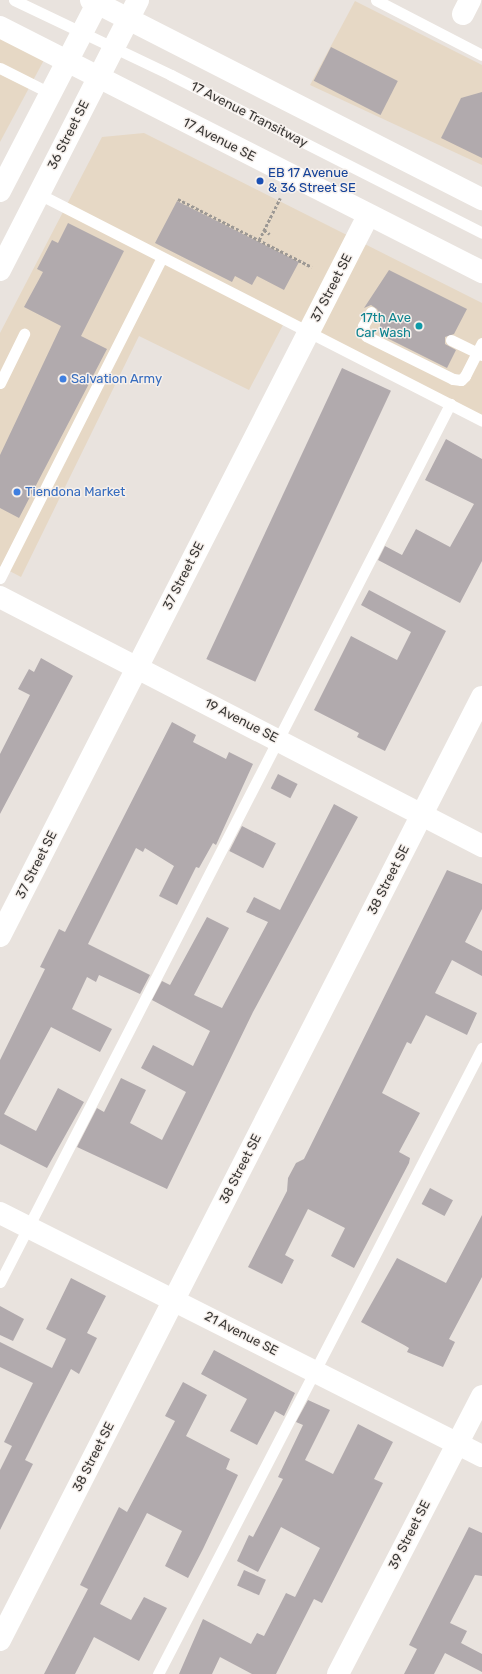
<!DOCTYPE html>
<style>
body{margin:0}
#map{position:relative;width:482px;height:1674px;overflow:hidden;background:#e9e3de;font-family:Rubik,sans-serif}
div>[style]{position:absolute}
.commercial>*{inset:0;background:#e6d8c5}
.building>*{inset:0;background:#b1aaad;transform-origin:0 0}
.path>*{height:2.5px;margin-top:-1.25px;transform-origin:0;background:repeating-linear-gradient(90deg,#9c9894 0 3px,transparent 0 5px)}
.lane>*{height:11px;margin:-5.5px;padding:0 5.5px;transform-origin:5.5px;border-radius:5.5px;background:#fff}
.street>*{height:22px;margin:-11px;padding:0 11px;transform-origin:11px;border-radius:11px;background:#fff}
.secondary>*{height:22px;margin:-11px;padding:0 11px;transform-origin:11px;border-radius:11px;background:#fff}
.dots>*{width:11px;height:11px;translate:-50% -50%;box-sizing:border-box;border:2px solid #f6f0ec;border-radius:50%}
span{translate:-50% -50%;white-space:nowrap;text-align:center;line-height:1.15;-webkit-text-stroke:3px #f6f0ec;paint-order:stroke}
.street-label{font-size:13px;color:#393735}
.transit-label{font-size:13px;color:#164399}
.left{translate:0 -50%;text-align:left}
.culture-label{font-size:13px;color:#0d838f}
.right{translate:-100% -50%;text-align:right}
.shop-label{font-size:13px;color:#366cbe}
</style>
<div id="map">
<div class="commercial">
<i style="clip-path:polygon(355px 1px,482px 65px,482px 165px,310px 85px)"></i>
<i style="clip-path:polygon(0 38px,44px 60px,0 142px)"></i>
<i style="clip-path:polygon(144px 133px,482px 303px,482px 420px,284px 323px,249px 390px,139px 336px,21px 577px,0 566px,0 333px,102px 137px)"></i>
</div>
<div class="building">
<i style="left:331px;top:47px;width:75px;height:38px;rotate:27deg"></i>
<i style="clip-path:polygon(482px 92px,482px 158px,441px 138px,461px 98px)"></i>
<i style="clip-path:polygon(177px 201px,299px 262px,284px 290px,257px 276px,252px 285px,235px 276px,232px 282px,155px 243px)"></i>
<i style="clip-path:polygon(68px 223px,124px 251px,81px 336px,107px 349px,19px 518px,0 508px,0 455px,61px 326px,24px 307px,43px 272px,37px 269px,52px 240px,58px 243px)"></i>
<i style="clip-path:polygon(389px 270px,467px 309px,454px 334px,445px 337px,445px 344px,456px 350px,447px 368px,379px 334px,381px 317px,377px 309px,371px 305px,364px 308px)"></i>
<i style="left:342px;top:368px;width:54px;height:321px;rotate:25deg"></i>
<i style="clip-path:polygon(446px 439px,482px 459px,482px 561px,460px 603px,378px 560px,385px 546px,402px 555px,416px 529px,450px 547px,474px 504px,425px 480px)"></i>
<i style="clip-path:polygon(369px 590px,446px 631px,385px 751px,357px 737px,359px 733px,314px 710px,351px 636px,397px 660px,411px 632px,361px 605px)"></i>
<i style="clip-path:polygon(41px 658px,73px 676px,0 814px,0 754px,30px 695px,18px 689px,29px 669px,34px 672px)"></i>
<i style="clip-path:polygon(172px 722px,196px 735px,193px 742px,226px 759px,229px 752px,253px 764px,216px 845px,213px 843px,199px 868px,196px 867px,177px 905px,159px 896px,174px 866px,145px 848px,143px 852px,136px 848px,88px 944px,150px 975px,140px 994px,99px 975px,96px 982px,87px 977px,72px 1009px,112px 1029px,100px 1052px,51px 1027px,4px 1114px,36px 1131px,58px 1088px,84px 1102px,47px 1168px,0 1144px,0 1060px,45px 969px,40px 967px,59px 929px,65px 932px)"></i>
<i style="left:278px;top:774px;width:22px;height:16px;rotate:27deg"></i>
<i style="clip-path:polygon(334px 804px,358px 817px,253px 1012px,167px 1189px,77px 1147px,97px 1108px,104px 1112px,121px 1078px,146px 1090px,130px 1123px,162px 1140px,186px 1092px,141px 1068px,153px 1045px,193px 1066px,210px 1031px,152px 1000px,162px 981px,170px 985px,207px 917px,229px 928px,194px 995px,222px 1008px,268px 922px,246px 912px,254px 897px,280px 910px)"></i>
<i style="left:242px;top:826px;width:38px;height:28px;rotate:27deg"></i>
<i style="clip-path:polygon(447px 870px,482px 884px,482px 909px,465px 942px,482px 951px,482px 976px,452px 960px,435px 993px,477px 1013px,467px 1035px,426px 1015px,411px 1044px,407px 1042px,382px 1093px,420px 1113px,399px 1152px,410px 1158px,409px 1163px,354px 1268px,331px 1256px,345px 1228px,308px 1209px,285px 1255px,294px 1260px,282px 1284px,248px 1267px,287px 1191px,288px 1178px,296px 1163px,304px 1159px)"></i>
<i style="left:430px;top:1188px;width:26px;height:18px;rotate:28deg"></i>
<i style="clip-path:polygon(482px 1215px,482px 1277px,449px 1339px,455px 1342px,443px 1367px,407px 1352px,409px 1348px,404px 1345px,361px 1322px,397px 1258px,446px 1283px)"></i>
<i style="clip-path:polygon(71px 1278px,106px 1296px,87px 1333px,97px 1338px,79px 1374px,71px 1369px,46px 1418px,25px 1460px,33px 1464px,0 1530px,0 1470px,12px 1446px,4px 1442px,33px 1383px,0 1367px,0 1342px,52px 1368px,66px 1339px,46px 1329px)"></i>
<i style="clip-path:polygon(0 1306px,24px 1319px,13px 1341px,0 1335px)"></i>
<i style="clip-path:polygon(214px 1350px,295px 1393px,284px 1416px,275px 1411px,257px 1445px,230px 1431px,247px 1399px,201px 1374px)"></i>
<i style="clip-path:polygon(183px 1382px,207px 1395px,186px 1436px,230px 1459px,226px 1469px,238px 1475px,203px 1549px,188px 1578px,165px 1566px,182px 1531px,147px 1513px,100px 1604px,131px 1620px,144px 1597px,167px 1608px,139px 1661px,94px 1637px,75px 1674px,44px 1674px,88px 1589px,80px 1585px,119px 1507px,127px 1512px,175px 1421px,165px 1416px)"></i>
<i style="clip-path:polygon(308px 1400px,330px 1410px,305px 1460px,333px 1474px,358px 1424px,393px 1442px,374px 1479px,383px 1483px,322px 1603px,314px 1599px,276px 1674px,252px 1674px,220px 1657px,212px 1674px,179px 1674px,203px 1619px,251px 1644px,257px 1633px,264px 1636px,286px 1593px,295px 1597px,320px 1548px,281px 1527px,258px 1572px,237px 1561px,249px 1535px,253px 1537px,283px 1479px,278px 1477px,303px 1425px,296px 1422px)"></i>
<i style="clip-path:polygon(469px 1527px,482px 1533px,482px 1576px,475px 1575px,450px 1623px,467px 1631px,461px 1643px,482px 1654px,482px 1672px,445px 1653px,434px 1674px,404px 1674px,417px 1649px,409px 1645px)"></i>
<i style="left:244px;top:1570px;width:24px;height:17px;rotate:24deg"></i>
</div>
<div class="path">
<i style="left:178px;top:199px;width:150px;rotate:26.9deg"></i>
<i style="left:264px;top:230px;width:7px;rotate:34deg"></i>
<i style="left:259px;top:240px;width:47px;rotate:-63.4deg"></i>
</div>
<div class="lane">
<i style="left:14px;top:0;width:174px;rotate:25.5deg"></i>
<i style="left:171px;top:75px;width:349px;rotate:26.9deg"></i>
<i style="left:376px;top:0;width:119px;rotate:27.4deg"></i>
<i style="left:0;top:68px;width:56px;rotate:26.6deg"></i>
<i style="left:39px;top:194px;width:498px;rotate:27.1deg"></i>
<i style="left:371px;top:312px;width:16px;rotate:120deg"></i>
<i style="left:363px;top:326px;width:10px;rotate:73deg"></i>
<i style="left:366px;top:336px;width:97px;rotate:26.3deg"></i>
<i style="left:453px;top:379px;width:8px;rotate:7deg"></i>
<i style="left:461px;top:380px;width:6px;rotate:-45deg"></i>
<i style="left:465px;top:376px;width:37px;rotate:-63deg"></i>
<i style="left:451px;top:340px;width:34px;rotate:26deg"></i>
<i style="left:0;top:383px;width:55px;rotate:-63.9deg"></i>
<i style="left:0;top:578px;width:357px;rotate:-63.2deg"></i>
<i style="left:0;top:1282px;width:987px;rotate:-62.86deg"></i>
<i style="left:158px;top:1674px;width:705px;rotate:-62.64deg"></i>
</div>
<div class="street">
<i style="left:463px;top:14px;width:16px;rotate:-63deg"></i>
<i style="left:0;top:597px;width:543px;rotate:27.32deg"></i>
<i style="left:0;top:936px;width:809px;rotate:-62.93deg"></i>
<i style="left:0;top:1213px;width:540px;rotate:26.75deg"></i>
<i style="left:0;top:1640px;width:1059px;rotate:-62.93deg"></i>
<i style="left:338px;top:1674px;width:313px;rotate:-62.6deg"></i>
</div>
<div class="secondary">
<i style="left:91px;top:0;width:439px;rotate:27deg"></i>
<i style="left:0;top:27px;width:541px;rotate:26.94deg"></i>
<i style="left:0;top:191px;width:215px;rotate:-62.6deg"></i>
<i style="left:0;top:270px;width:303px;rotate:-62.9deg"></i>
</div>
<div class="dots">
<i style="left:260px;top:181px;background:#1a4fb4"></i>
<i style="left:419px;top:326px;background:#0f9aa8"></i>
<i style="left:63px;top:379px;background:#3f7fe0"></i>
<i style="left:17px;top:492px;background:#3f7fe0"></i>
</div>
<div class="street-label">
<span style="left:249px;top:115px;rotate:27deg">17 Avenue Transitway</span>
<span style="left:69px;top:135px;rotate:-63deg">36 Street SE</span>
<span style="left:219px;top:140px;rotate:27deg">17 Avenue SE</span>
<span style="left:332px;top:288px;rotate:-63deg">37 Street SE</span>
<span style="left:184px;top:576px;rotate:-63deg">37 Street SE</span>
<span style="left:241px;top:721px;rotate:27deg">19 Avenue SE</span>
<span style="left:37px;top:865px;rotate:-63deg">37 Street SE</span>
<span style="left:389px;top:880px;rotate:-63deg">38 Street SE</span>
<span style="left:241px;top:1169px;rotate:-63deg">38 Street SE</span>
<span style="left:241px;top:1334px;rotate:27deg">21 Avenue SE</span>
<span style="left:94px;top:1457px;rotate:-63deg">38 Street SE</span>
<span style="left:410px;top:1535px;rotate:-63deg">39 Street SE</span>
</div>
<div class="transit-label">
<span class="left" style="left:268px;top:181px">EB 17 Avenue<br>&amp; 36 Street SE</span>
</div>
<div class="culture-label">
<span class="right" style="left:411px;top:326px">17th Ave<br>Car Wash</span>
</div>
<div class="shop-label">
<span class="left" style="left:71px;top:379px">Salvation Army</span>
<span class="left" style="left:25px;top:492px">Tiendona Market</span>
</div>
</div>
